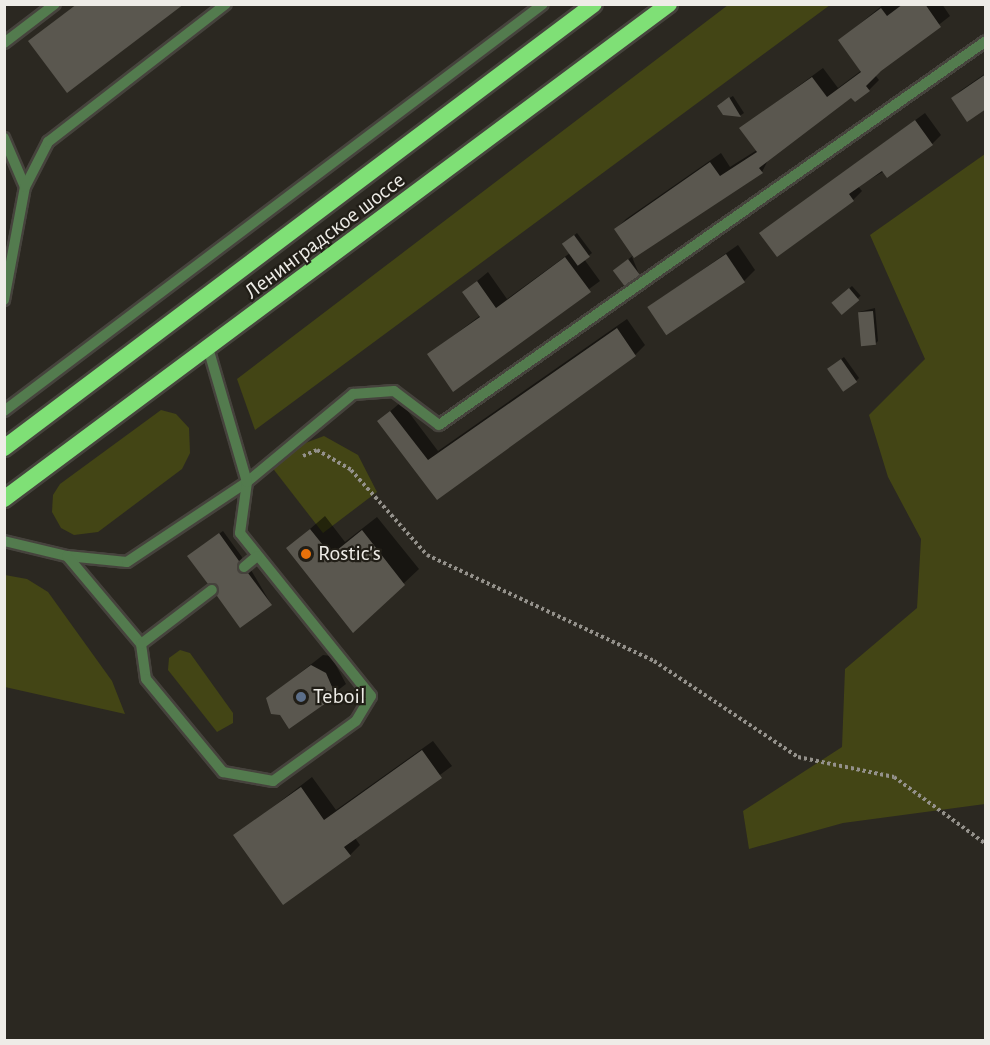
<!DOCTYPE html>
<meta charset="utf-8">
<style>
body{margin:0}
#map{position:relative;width:990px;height:1045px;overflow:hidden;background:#2b2821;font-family:"Alegreya Sans",sans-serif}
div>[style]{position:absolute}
.green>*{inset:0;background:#434515}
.shadow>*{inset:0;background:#0007;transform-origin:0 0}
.building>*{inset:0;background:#5a574f;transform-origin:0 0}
.path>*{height:4px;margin-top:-2px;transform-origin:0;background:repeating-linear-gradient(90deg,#94918b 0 3px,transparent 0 6px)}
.roads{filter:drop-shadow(2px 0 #46433d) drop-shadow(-2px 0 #46433d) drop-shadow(0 2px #46433d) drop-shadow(0 -2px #46433d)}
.service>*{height:10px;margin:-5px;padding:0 5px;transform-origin:5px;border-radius:5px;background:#537b4e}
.trunk>*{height:16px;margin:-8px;padding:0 8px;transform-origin:8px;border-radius:8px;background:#7fe076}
.dots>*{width:16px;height:16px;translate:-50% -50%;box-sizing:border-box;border:3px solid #211e17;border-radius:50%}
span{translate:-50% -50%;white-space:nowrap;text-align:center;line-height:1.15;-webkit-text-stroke:4.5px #211e17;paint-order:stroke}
.street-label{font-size:22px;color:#eeece7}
.poi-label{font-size:22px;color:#eeece7}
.left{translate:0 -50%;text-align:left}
.frame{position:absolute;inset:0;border:6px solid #eeece7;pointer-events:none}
</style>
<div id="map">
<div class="green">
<i style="clip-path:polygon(728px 5px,830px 5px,255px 430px,237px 379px)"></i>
<i style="clip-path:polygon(985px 154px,985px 804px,843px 823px,749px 849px,743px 811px,842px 747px,845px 669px,917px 608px,921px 539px,888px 477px,869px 415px,925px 359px,870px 235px)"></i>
<i style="clip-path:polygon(161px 410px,176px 414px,189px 428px,190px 453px,182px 469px,98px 532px,74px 535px,61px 528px,52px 512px,53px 495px,60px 484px)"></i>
<i style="clip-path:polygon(324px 436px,358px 455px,377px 492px,323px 533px,271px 466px,292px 448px)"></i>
<i style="clip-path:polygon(5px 575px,27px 579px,48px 592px,112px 681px,125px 714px,5px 687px)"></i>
<i style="clip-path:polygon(180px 650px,190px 653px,233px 713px,233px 723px,217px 732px,168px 670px,169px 658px)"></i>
</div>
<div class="shadow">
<i style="clip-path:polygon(884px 4px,942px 4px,950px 16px,875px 75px,879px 80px,869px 90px,851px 95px,769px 158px,762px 172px,632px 257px,639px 274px,618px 267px,634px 255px,616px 229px,626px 219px,721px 153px,730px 167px,757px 150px,741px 128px,823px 68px,838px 88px,862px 70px,840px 40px)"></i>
<i style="clip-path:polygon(986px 73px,986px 107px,953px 98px,960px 91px)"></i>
<i style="clip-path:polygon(733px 96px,744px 113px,741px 115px,723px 114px,721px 103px)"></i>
<i style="clip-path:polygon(925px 113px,941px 135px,932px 144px,858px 186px,862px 191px,853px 200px,761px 233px)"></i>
<i style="clip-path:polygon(577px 233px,592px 253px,584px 259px,600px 281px,453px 389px,429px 354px,481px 315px,464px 292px,488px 272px,507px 299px,570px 253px,567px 241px)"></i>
<i style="clip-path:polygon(738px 245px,755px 270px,744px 281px,649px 307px)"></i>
<i style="left:852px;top:286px;width:13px;height:25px;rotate:48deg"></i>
<i style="clip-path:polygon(875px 308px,878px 341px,875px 344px,859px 312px)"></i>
<i style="clip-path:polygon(627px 319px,645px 345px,635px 355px,437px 498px,379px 421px,401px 402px,438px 451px)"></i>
<i style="clip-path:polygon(844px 357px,859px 378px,856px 381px,832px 366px)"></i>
<i style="clip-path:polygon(325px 516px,345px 542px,377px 517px,419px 569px,353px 631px,288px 548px)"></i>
<i style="clip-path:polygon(223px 531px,242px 557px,240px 569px,251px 570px,271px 604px,220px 585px,192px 553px)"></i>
<i style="clip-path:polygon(323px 655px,331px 656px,346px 684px,290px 727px,268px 698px)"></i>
<i style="clip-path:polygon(433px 741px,452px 766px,355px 838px,360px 845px,350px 855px,235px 836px,312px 777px,336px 810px)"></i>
</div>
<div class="building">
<i style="clip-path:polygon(77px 4px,184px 4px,67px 93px,28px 41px)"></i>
<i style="clip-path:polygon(903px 4px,925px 4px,941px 27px,881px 71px,866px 86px,870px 91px,855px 102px,851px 98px,759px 168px,763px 173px,634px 258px,614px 229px,710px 162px,720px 176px,757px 152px,739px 128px,812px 77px,827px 97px,861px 72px,838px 40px,881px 8px,887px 16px)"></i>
<i style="clip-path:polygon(986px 74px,986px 109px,967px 122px,951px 98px)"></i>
<i style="clip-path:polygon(729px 97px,741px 117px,723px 115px,717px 106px)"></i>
<i style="clip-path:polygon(915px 120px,933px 145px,887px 178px,882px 171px,849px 194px,854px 201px,777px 257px,759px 233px)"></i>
<i style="left:574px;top:235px;width:27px;height:15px;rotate:54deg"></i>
<i style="left:726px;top:254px;width:34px;height:95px;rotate:56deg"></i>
<i style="clip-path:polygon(565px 257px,591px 292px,453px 392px,427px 354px,480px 317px,462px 292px,477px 281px,496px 308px)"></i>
<i style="left:628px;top:259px;width:20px;height:19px;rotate:53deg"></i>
<i style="left:849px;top:288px;width:16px;height:23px;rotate:50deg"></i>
<i style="left:873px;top:311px;width:34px;height:15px;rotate:85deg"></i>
<i style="clip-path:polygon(617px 328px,636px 356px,437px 500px,377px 421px,390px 411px,428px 460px)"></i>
<i style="left:841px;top:359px;width:28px;height:17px;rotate:55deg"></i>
<i style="clip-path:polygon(310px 529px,331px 555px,362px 530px,405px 585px,353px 633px,286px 548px)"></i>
<i style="clip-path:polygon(219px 533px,239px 561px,238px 571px,248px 573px,272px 605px,240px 628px,217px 596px,218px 586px,208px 584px,187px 556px)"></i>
<i style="clip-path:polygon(311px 665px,326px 673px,336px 696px,289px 729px,280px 715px,271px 714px,266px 698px)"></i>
<i style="clip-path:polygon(422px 750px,442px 778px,344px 847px,351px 856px,283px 905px,233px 835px,301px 787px,324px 820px)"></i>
</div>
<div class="path">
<i style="left:303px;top:456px;width:15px;rotate:-23deg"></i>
<i style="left:317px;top:450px;width:39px;rotate:30deg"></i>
<i style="left:351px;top:470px;width:114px;rotate:48.2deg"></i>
<i style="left:427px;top:555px;width:251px;rotate:25deg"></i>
<i style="left:654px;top:661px;width:173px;rotate:33.7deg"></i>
<i style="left:798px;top:757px;width:98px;rotate:11.8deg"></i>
<i style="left:894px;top:777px;width:114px;rotate:36.1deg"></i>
</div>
<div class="roads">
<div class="service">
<i style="left:4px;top:43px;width:64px;rotate:-37.4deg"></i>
<i style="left:4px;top:138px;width:53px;rotate:66.8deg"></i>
<i style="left:4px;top:300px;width:115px;rotate:-79.5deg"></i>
<i style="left:25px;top:187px;width:51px;rotate:-62.9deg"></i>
<i style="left:48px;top:142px;width:225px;rotate:-37.8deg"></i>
<i style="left:4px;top:411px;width:675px;rotate:-37.06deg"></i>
<i style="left:4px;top:541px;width:65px;rotate:13.4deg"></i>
<i style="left:67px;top:556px;width:60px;rotate:5.7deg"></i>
<i style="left:127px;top:562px;width:144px;rotate:-33.7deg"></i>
<i style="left:247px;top:482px;width:138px;rotate:-39.7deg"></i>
<i style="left:353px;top:394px;width:41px;rotate:-4.2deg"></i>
<i style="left:394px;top:391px;width:56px;rotate:37.1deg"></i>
<i style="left:439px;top:425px;width:668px;rotate:-35.07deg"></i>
<i style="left:67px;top:556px;width:115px;rotate:49.9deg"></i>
<i style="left:141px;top:644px;width:35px;rotate:82deg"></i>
<i style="left:146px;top:679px;width:121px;rotate:50.4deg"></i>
<i style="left:223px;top:772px;width:51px;rotate:10.2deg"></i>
<i style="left:273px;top:781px;width:102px;rotate:-35.9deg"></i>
<i style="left:356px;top:721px;width:29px;rotate:-59deg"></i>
<i style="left:371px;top:696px;width:209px;rotate:-128.8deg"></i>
<i style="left:240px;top:533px;width:51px;rotate:-82.2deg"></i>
<i style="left:247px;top:482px;width:136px;rotate:-106.2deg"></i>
<i style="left:244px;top:567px;width:17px;rotate:-40deg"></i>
<i style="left:141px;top:644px;width:89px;rotate:-37.3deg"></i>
</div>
<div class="trunk">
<i style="left:4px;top:448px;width:738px;rotate:-36.96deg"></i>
<i style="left:4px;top:499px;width:829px;rotate:-36.66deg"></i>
</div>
</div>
<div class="dots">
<i style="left:306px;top:554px;background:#e8710a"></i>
<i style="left:301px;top:697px;background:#5c6f8a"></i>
</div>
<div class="street-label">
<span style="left:325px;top:236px;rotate:-37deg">Ленинградское шоссе</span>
</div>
<div class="poi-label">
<span class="left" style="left:318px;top:554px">Rostic's</span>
<span class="left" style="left:313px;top:697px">Teboil</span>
</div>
<div class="frame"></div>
</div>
